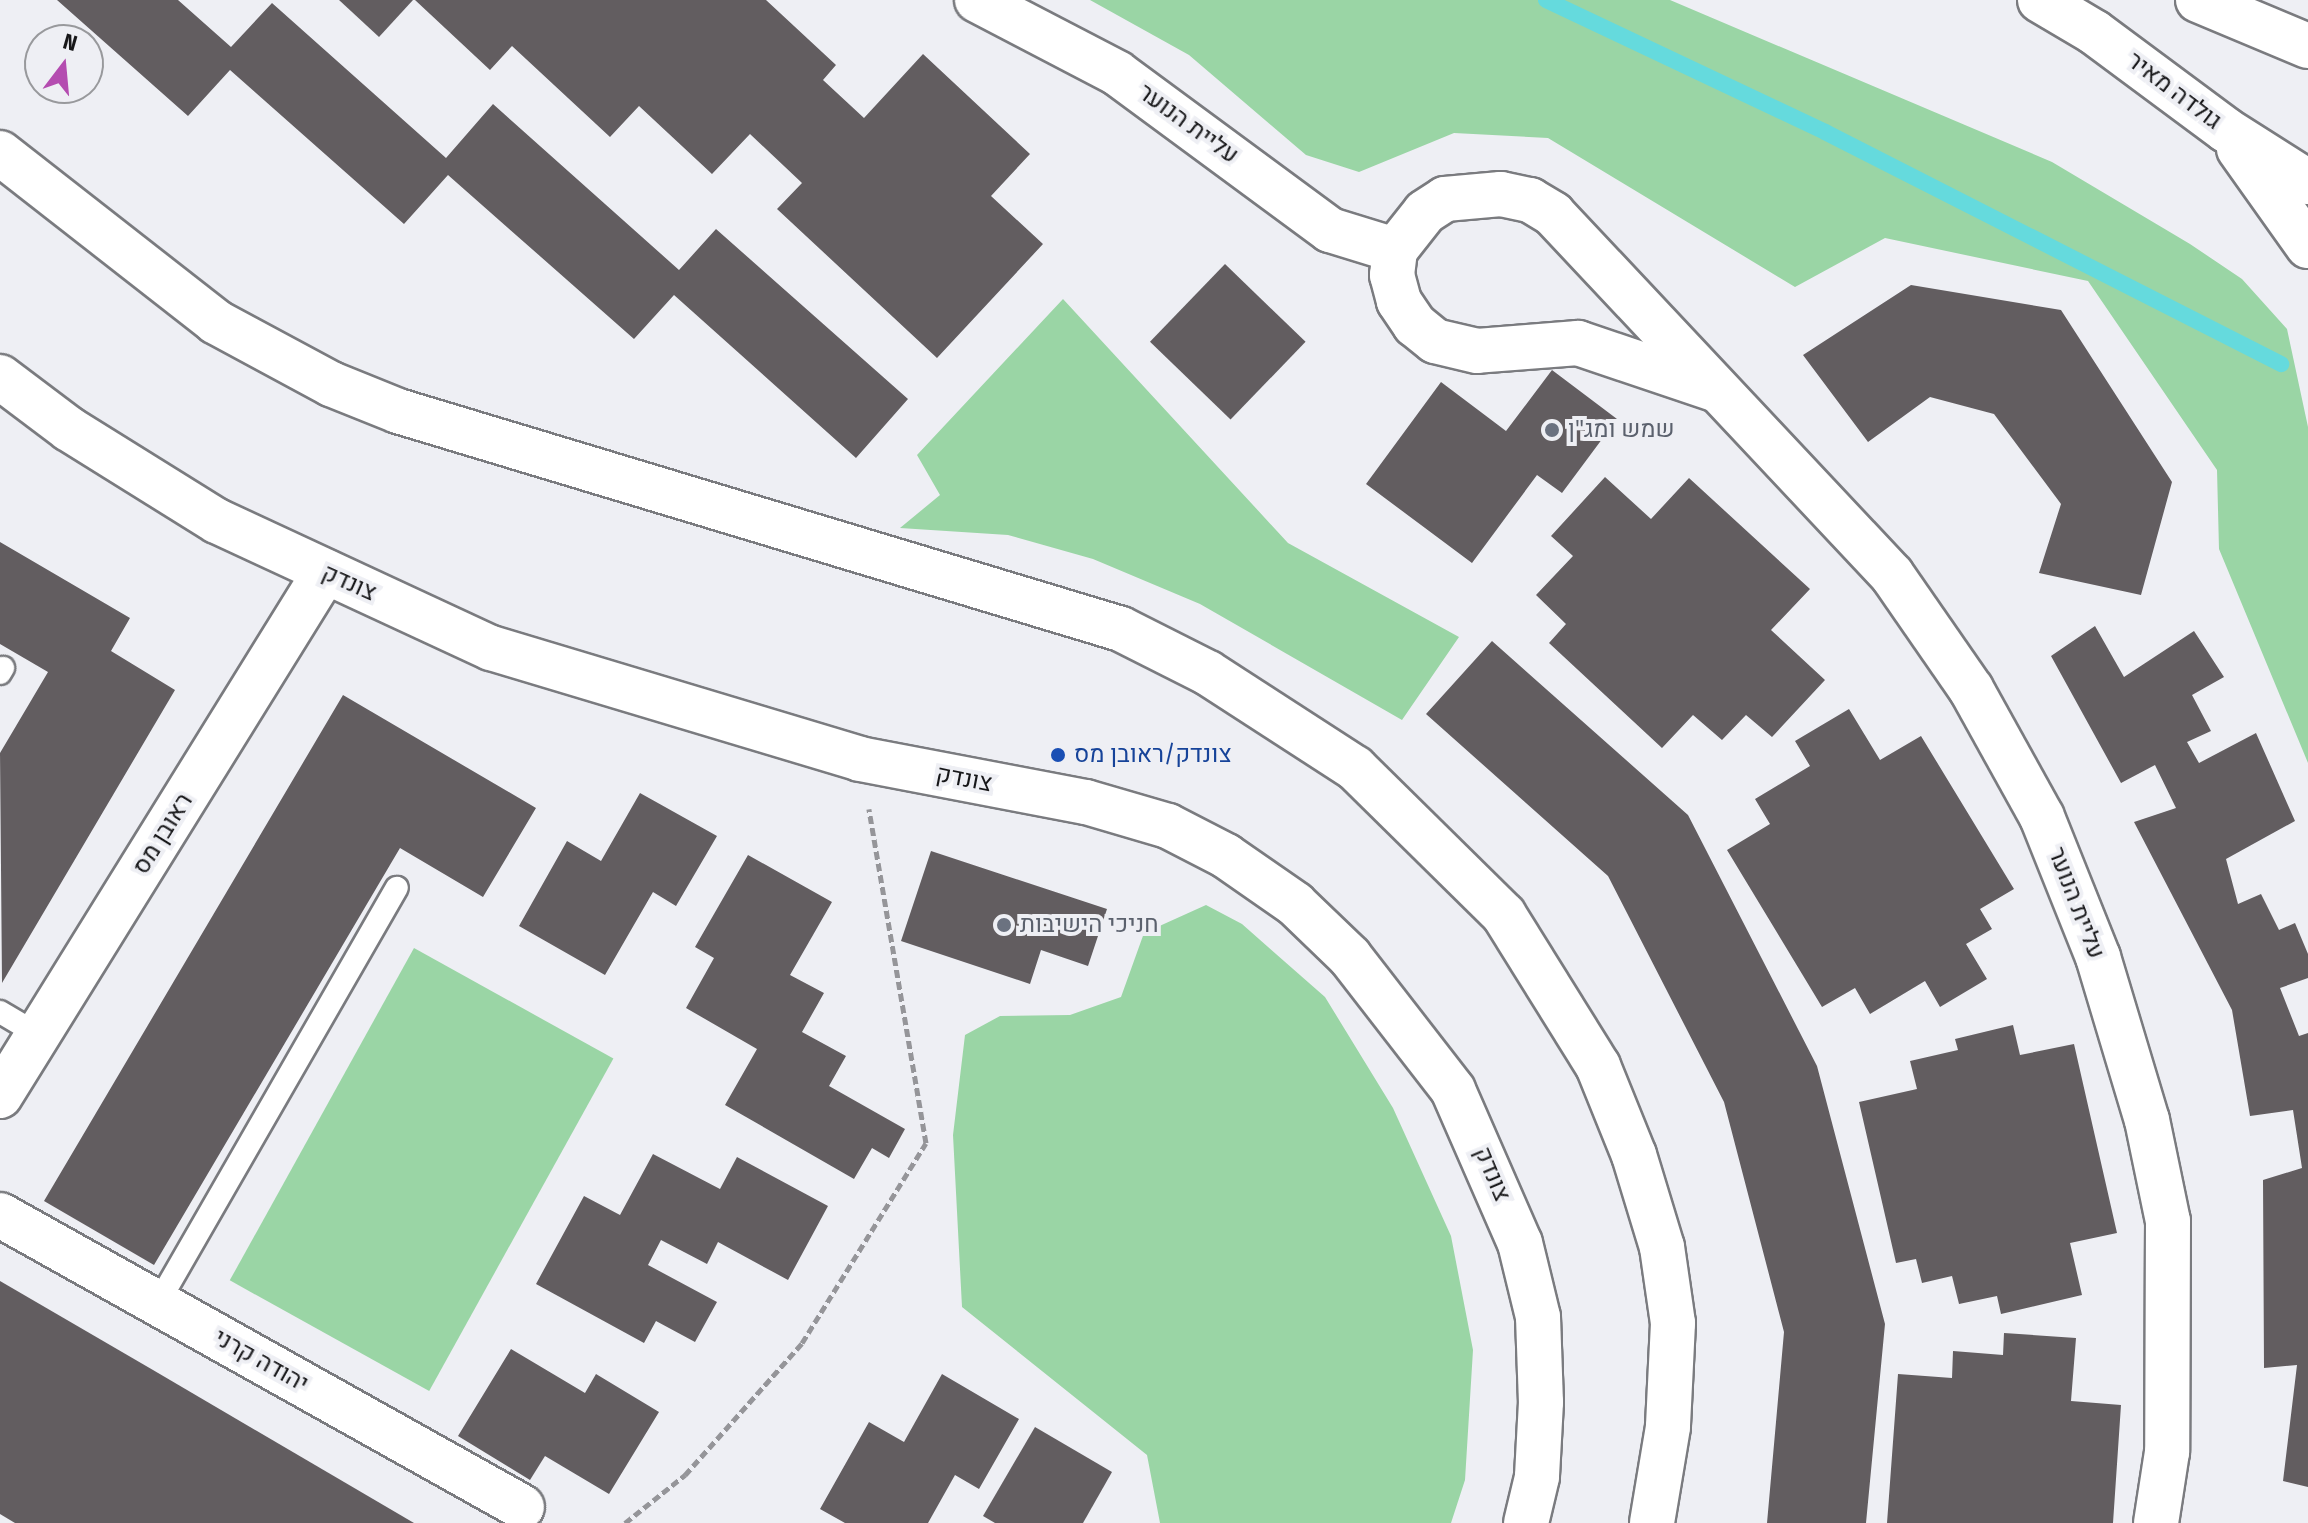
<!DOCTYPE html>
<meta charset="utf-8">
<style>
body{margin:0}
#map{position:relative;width:2308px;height:1523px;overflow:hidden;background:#eeeff4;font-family:"Fira Sans Condensed",Heebo,sans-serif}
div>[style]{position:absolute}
.green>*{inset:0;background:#9ad5a5;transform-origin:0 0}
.stream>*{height:16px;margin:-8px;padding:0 8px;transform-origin:8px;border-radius:8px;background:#65dadd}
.building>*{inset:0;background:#625d60;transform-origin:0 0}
.path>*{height:5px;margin-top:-2.5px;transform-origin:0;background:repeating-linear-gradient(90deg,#959599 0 8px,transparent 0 12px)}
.roads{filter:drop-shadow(2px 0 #7a7b7f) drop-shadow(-2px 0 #7a7b7f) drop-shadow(0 2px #7a7b7f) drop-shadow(0 -2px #7a7b7f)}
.service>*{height:22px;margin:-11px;padding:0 11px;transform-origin:11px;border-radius:11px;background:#fff}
.minor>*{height:44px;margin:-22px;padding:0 22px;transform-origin:22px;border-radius:22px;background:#fff}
.tertiary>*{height:44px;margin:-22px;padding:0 22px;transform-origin:22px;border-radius:22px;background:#fff}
.primary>*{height:44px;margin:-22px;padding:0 22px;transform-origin:22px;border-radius:22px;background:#fff}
.dots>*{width:22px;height:22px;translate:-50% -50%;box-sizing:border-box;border:4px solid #eeeff4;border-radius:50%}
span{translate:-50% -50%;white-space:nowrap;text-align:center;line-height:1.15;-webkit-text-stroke:8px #eeeff4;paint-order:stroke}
.street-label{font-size:24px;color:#171719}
.worship-label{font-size:24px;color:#5b616d}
.left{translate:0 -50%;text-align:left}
.transit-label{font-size:24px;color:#164399}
.north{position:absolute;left:24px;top:24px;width:80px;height:80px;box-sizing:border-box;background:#eeeff4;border:2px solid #98999c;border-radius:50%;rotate:16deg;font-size:22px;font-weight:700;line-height:32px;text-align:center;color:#171719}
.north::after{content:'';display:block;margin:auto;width:28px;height:36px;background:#b44cb0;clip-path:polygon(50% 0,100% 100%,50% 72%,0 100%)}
</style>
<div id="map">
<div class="green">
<i style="clip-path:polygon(1090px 0,1670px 0,2052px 162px,2190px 244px,2242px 279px,2287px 329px,2308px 427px,2308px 763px,2219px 549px,2217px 470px,2088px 281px,1885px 238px,1795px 287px,1548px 138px,1454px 133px,1359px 172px,1306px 155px,1189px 55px)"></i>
<i style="clip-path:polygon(1063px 299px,1288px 543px,1459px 637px,1402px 720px,1200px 604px,1093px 559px,1008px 535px,900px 528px,940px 495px,917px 455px)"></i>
<i style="clip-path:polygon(1206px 905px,1242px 924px,1325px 997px,1393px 1108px,1451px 1236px,1473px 1350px,1465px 1480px,1451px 1523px,1160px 1523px,1147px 1455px,962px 1307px,953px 1135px,965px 1035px,1000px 1016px,1070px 1015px,1121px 997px,1144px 933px)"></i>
<i style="left:414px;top:948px;width:228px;height:380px;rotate:29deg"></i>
</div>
<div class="stream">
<i style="left:1546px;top:0;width:309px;rotate:25.3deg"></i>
<i style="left:1825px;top:132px;width:512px;rotate:26.97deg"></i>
</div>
<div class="building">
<i style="clip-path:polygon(57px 0,178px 0,231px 47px,272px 3px,446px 158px,493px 104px,679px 270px,716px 229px,908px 399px,856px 458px,674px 295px,634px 339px,448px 175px,404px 224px,230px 70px,188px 116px)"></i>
<i style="clip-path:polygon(339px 0,413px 0,379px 37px)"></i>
<i style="clip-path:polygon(415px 0,766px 0,836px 65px,823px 80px,864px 118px,923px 54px,1030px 154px,991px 196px,1043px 244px,937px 358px,777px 209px,802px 183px,750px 134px,712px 174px,639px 106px,610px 137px,512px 46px,490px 70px)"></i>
<i style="left:1225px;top:264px;width:112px;height:108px;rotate:44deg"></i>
<i style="clip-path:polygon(1911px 285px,2061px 310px,2172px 482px,2141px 595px,2039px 573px,2061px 504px,1994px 414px,1930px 397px,1868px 442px,1803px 355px)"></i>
<i style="clip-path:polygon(1552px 370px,1617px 419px,1562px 493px,1537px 475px,1472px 563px,1366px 484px,1441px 382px,1506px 431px)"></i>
<i style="clip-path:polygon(1605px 477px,1651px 519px,1689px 478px,1810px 589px,1771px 630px,1825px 680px,1772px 737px,1746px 715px,1722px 740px,1693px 715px,1662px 748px,1549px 643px,1566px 624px,1536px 595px,1573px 556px,1551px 536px)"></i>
<i style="clip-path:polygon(0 542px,130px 618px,111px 651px,175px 690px,2px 983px,0 753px,48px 672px,0 644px)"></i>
<i style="clip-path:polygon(2095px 626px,2124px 677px,2194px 631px,2224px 677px,2192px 695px,2211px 731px,2187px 742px,2199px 763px,2256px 733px,2295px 821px,2226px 859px,2238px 904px,2261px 894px,2279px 930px,2295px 923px,2308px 954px,2308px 978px,2280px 988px,2299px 1036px,2308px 1033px,2308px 1487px,2283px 1481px,2297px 1365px,2264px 1368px,2263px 1180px,2302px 1168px,2293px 1110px,2250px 1116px,2232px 1010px,2134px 822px,2176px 808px,2155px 765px,2121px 783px,2051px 656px)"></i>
<i style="clip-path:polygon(1492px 641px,1688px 815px,1817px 1066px,1885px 1324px,1866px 1523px,1767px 1523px,1784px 1332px,1724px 1102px,1608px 876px,1426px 714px)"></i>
<i style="clip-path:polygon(343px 695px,536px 808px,483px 897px,400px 848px,154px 1265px,44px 1201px)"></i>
<i style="clip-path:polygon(1849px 709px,1880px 760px,1921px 736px,2014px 889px,1980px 909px,1992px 929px,1966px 944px,1987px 979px,1940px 1007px,1925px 981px,1870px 1014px,1855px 988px,1822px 1007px,1727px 850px,1770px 824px,1755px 799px,1810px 766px,1795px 741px)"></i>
<i style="clip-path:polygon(640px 793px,717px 836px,676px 906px,653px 892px,605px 975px,519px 926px,567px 841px,601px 861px)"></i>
<i style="clip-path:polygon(931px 851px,1107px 909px,1088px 966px,1041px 950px,1030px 984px,901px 941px)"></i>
<i style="clip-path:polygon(748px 855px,832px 902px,790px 975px,824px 993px,802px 1032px,846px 1056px,829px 1086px,905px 1129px,889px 1158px,872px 1148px,854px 1179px,725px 1105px,757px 1049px,686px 1008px,714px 958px,695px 947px)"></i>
<i style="clip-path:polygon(2013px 1025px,2020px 1055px,2074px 1044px,2117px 1233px,2070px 1243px,2082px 1295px,2001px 1314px,1997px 1296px,1959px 1304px,1952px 1276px,1922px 1283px,1916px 1259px,1896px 1263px,1859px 1102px,1917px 1089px,1910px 1061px,1958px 1050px,1955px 1039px)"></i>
<i style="clip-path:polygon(653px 1154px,720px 1189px,737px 1157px,828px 1206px,788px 1280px,718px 1242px,707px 1264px,661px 1240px,648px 1265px,717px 1302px,695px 1342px,656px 1321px,644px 1343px,536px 1284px,584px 1196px,620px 1215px)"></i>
<i style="clip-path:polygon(0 1281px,153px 1370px,414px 1523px,15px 1523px,0 1514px)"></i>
<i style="clip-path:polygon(2004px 1333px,2076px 1338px,2071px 1401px,2121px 1405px,2113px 1523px,1887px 1523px,1898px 1374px,1952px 1378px,1953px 1351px,2003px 1355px)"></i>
<i style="clip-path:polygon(511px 1349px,585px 1393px,596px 1374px,659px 1412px,609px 1494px,545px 1456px,530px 1480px,458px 1436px)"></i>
<i style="clip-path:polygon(942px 1374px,1019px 1419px,979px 1489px,955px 1475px,928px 1523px,845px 1523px,820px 1509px,869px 1422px,904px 1442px)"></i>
<i style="clip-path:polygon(1035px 1427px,1112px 1472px,1083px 1523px,995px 1523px,983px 1516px)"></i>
</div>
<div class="path">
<i style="left:625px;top:1523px;width:77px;rotate:-38.7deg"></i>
<i style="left:685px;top:1475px;width:176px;rotate:-48.4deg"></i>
<i style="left:802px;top:1343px;width:235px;rotate:-58.2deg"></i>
<i style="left:926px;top:1143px;width:339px;rotate:-99.7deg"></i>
</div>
<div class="roads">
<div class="service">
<i style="left:0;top:673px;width:6px;rotate:-59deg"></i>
<i style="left:0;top:1012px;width:45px;rotate:30.5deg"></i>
<i style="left:158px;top:1303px;width:479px;rotate:-60.1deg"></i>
</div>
<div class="minor">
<i style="left:977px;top:0;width:158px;rotate:27.5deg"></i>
<i style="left:1117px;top:73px;width:265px;rotate:36.4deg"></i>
<i style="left:1330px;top:230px;width:68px;rotate:17.1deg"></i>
<i style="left:0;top:153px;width:274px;rotate:38deg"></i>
<i style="left:216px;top:322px;width:131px;rotate:28.3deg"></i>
<i style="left:331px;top:384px;width:72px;rotate:21.9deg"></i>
<i style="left:398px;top:411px;width:755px;rotate:16.78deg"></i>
<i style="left:1121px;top:629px;width:97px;rotate:26.8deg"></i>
<i style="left:1208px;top:673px;width:175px;rotate:32.9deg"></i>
<i style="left:1355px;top:768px;width:209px;rotate:44.6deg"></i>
<i style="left:1504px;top:915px;width:178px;rotate:58.1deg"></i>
<i style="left:1598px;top:1066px;width:96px;rotate:68deg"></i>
<i style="left:1634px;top:1155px;width:96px;rotate:73.1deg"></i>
<i style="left:1662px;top:1247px;width:77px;rotate:81.8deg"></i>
<i style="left:1673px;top:1323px;width:104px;rotate:92.8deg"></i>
<i style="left:1668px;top:1427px;width:97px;rotate:99.5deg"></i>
<i style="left:1714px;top:389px;width:144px;rotate:-161.3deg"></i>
<i style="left:1578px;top:343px;width:101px;rotate:175.5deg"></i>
<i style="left:1477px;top:351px;width:43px;rotate:-166.6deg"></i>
<i style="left:1435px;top:341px;width:26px;rotate:-141deg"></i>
<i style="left:1415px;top:325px;width:29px;rotate:-124deg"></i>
<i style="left:1399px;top:301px;width:27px;rotate:-105deg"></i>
<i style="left:1392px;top:275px;width:25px;rotate:-83deg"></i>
<i style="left:1395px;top:250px;width:48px;rotate:-51.7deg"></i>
<i style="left:1425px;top:212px;width:24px;rotate:-33deg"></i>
<i style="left:1445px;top:199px;width:56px;rotate:-5.1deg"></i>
<i style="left:1501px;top:194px;width:30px;rotate:12deg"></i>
<i style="left:1530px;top:200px;width:27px;rotate:31deg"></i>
<i style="left:1553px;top:214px;width:495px;rotate:46.8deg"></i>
<i style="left:1892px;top:575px;width:139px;rotate:55.3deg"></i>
<i style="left:1971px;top:689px;width:146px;rotate:61deg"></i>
<i style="left:2042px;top:817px;width:151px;rotate:68.2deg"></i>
<i style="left:2098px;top:957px;width:170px;rotate:73.3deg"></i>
<i style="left:2147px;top:1120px;width:103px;rotate:78.3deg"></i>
<i style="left:2168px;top:1221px;width:231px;rotate:90.2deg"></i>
<i style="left:2167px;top:1452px;width:72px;rotate:98.8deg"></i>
<i style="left:0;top:1096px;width:617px;rotate:-58.19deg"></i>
<i style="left:0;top:1215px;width:598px;rotate:29.22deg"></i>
</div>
<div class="tertiary">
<i style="left:0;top:377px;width:86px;rotate:37deg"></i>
<i style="left:69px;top:429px;width:174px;rotate:31.9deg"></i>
<i style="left:217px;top:521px;width:302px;rotate:24.9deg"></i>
<i style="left:491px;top:648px;width:385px;rotate:16.7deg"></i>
<i style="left:860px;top:759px;width:230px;rotate:10.8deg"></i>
<i style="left:1086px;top:802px;width:85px;rotate:16.3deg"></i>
<i style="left:1168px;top:826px;width:65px;rotate:27.3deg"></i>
<i style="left:1226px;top:856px;width:84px;rotate:34.8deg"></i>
<i style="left:1295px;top:904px;width:76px;rotate:43.9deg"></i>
<i style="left:1350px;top:957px;width:168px;rotate:52.2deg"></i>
<i style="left:1453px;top:1090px;width:167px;rotate:66.4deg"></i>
<i style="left:1520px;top:1243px;width:76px;rotate:76.3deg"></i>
<i style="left:1538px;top:1317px;width:85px;rotate:88deg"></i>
<i style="left:1541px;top:1402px;width:75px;rotate:93.1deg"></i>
<i style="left:1537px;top:1477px;width:47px;rotate:103.4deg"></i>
</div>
<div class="primary">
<i style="left:2040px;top:0;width:63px;rotate:30.7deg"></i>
<i style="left:2094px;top:32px;width:164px;rotate:36.6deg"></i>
<i style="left:2226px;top:130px;width:97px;rotate:32.4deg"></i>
<i style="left:2198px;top:0;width:119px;rotate:22.7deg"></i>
<i style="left:2239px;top:149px;width:119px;rotate:54.6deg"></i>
</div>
</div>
<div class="dots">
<i style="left:1552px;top:430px;background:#6b7280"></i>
<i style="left:1058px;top:755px;background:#1a4fb4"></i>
<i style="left:1004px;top:925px;background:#6b7280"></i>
</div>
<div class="street-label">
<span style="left:2174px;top:91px;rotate:37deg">גולדה מאיר</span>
<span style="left:1188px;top:124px;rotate:36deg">עליית הנוער</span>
<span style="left:349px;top:583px;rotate:24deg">צונדק</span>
<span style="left:964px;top:779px;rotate:11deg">צונדק</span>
<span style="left:163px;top:834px;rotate:-58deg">ראובן מס</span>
<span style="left:2076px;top:903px;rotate:69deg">עליית הנוער</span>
<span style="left:1492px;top:1174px;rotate:67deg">צונדק</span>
<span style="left:261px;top:1361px;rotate:29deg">יהודה קרני</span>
</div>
<div class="worship-label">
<span class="left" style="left:1568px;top:430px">שמש ומג"ן</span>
<span class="left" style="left:1020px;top:925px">חניכי הישיבות</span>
</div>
<div class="transit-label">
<span class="left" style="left:1074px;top:755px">צונדק/ראובן מס</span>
</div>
<div class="north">N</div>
</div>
